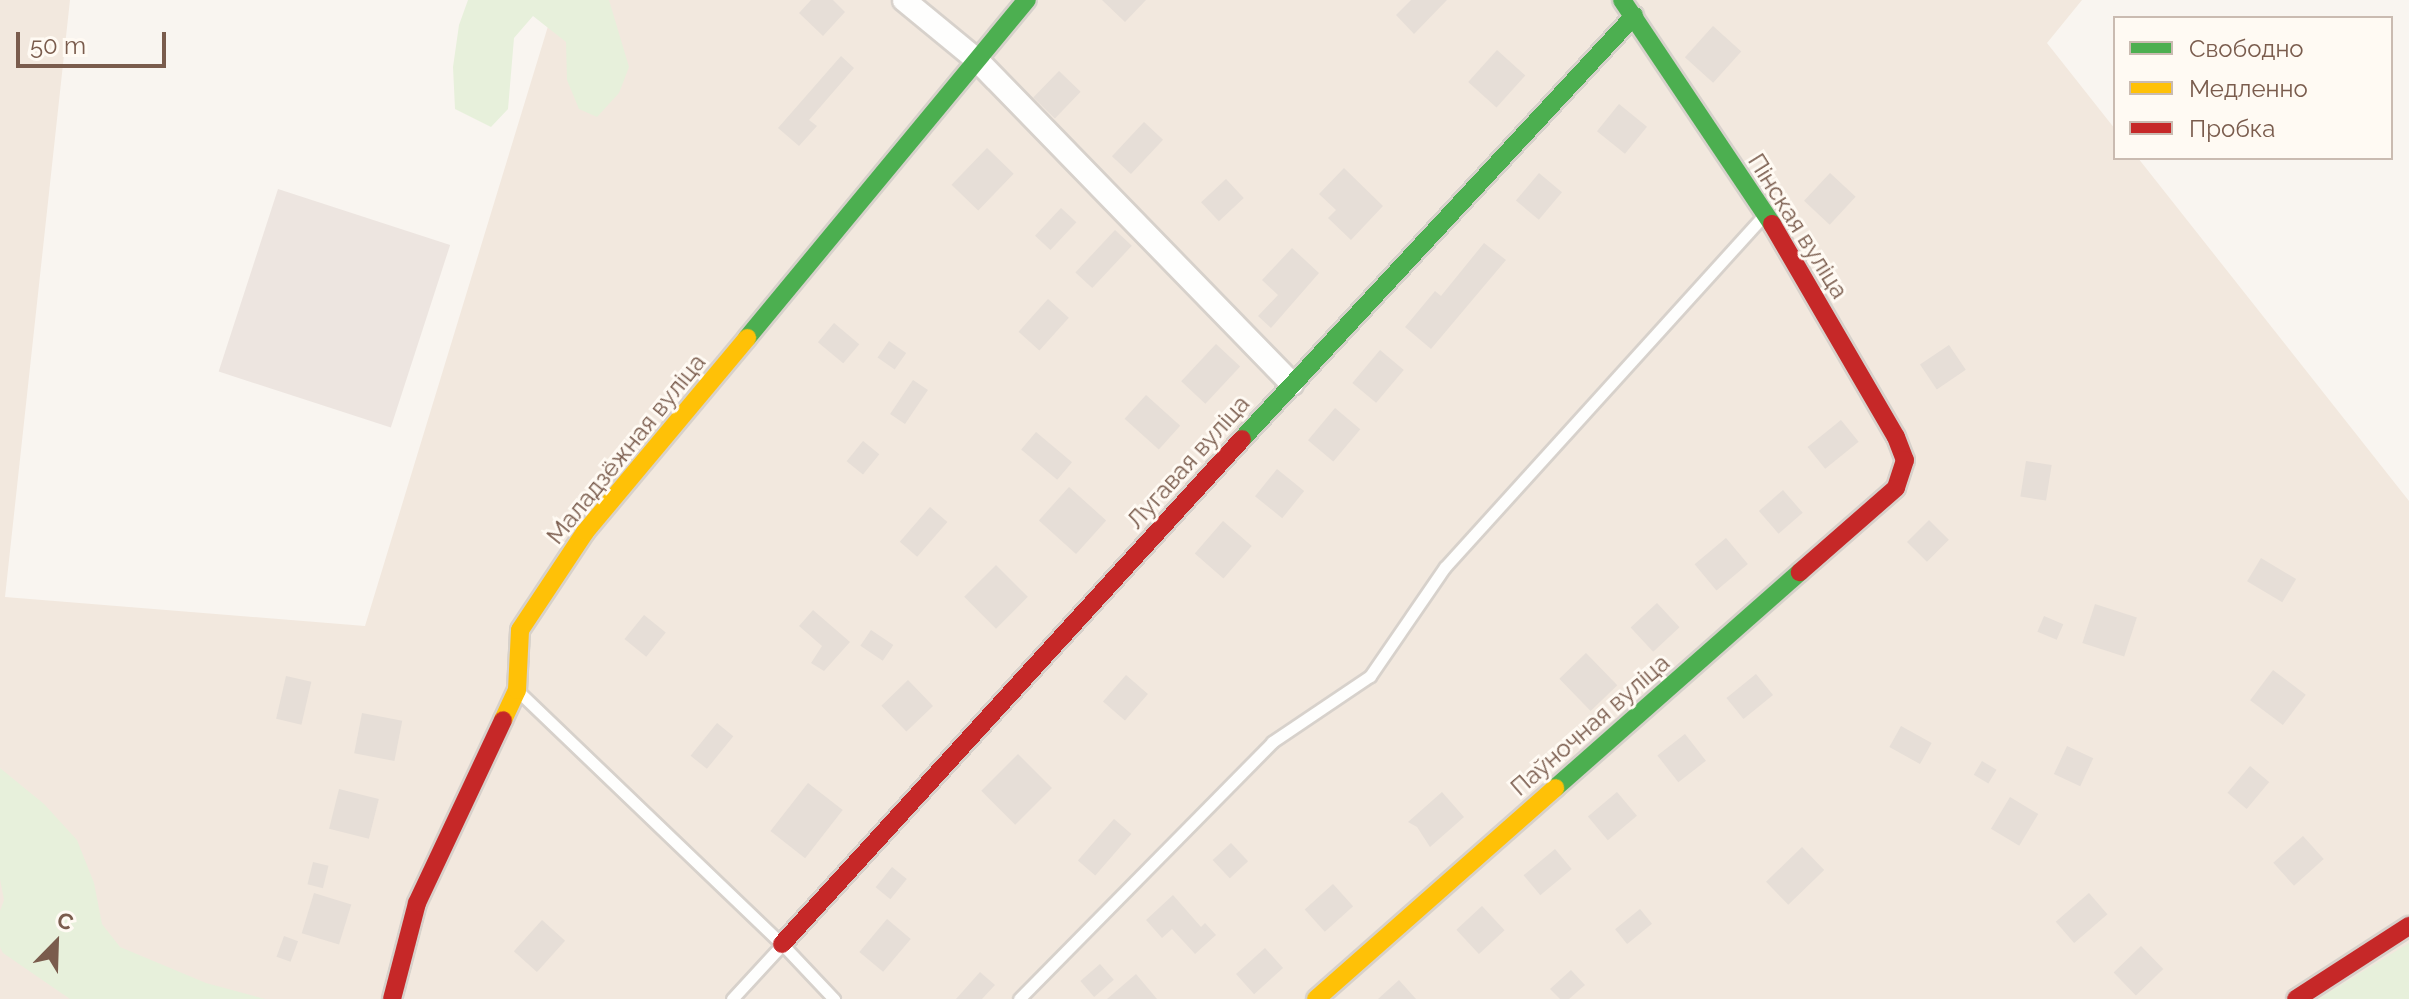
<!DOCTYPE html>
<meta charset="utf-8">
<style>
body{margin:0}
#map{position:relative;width:2409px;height:999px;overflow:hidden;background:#f9f5f0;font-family:Raleway,sans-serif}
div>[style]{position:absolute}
.residential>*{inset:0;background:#f2e8de}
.industrial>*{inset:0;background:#ede5e0;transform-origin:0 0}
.green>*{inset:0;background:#e7f0db}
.building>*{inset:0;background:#e6ded7;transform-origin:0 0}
.roads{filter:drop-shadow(2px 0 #d7d1cb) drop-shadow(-2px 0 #d7d1cb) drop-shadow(0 2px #d7d1cb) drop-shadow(0 -2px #d7d1cb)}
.lane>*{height:11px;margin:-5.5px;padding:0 5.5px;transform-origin:5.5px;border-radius:5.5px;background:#fefefd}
.street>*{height:22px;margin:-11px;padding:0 11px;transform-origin:11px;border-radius:11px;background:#fefefd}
.fast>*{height:18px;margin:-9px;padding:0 9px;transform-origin:9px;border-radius:9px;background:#4caf50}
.slow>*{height:18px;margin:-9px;padding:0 9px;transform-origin:9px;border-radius:9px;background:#ffc107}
.jam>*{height:18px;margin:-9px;padding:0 9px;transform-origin:9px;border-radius:9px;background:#c62828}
span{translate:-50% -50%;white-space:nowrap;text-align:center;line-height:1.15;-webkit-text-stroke:6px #fffaf3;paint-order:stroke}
.street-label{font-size:24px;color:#7a5c4d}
.legend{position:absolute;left:2113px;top:16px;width:280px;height:144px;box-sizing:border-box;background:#fffaf3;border:2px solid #cabbb1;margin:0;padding:10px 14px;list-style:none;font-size:24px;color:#7a5c4d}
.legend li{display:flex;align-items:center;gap:16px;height:40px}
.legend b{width:40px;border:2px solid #cabbb1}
.north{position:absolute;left:16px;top:903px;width:80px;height:80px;-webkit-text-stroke:6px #fffaf3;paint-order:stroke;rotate:23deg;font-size:22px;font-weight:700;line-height:32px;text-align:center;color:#7a5c4d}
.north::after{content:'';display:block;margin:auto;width:28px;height:36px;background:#7a5c4d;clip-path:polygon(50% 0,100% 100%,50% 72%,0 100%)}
.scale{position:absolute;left:16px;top:32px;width:150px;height:36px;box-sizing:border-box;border:4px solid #7a5c4d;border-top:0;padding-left:10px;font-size:24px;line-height:28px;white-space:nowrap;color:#7a5c4d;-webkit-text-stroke:6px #fffaf3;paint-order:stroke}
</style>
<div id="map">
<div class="residential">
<i style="clip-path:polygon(0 0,70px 0,5px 597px,365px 626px,556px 0,2082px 0,2047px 43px,2115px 129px,2115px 158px,2138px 158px,2409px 501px,2409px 999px,0 999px)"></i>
</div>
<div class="industrial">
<i style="left:278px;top:189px;width:181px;height:192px;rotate:18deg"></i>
</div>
<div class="green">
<i style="clip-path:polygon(468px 0,609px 0,629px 67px,619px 93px,597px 117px,579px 109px,567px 80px,566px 42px,533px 16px,514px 38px,508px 109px,491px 127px,455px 109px,453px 67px,459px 25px)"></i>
<i style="clip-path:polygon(0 768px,44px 804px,77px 840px,94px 883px,102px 924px,120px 947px,206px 983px,265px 999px,70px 999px,3px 953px,0 947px,0 911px,4px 900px,0 879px)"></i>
<i style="clip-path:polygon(2409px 943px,2409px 999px,2318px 999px)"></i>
</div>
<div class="building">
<i style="clip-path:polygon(811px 0,833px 0,845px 12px,823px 36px,799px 13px)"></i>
<i style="clip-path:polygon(1102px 0,1146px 0,1125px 22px)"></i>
<i style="clip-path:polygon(1411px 0,1447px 0,1414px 34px,1396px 15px)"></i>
<i style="left:1713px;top:26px;width:38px;height:42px;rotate:42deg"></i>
<i style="left:1497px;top:50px;width:38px;height:43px;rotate:42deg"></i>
<i style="clip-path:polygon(841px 56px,854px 68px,809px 120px,817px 126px,799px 146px,778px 128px)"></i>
<i style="left:1059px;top:71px;width:30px;height:37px;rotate:44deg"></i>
<i style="left:1619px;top:104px;width:36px;height:35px;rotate:39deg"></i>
<i style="left:1144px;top:122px;width:26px;height:47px;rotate:43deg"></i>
<i style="left:987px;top:148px;width:37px;height:51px;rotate:44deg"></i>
<i style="clip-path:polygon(1344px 168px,1383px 206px,1351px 240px,1328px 218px,1336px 210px,1319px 194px)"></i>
<i style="left:1539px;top:173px;width:30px;height:36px;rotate:40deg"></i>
<i style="left:1830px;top:173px;width:35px;height:38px;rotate:43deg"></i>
<i style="left:1226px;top:179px;width:26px;height:34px;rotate:47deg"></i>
<i style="left:1061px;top:208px;width:21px;height:38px;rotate:43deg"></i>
<i style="left:1115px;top:230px;width:23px;height:58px;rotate:43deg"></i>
<i style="clip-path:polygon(1484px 243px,1506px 260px,1431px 349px,1405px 327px,1435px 291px,1441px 296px)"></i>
<i style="clip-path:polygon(1292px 248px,1319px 273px,1271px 328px,1258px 316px,1278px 295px,1262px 280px)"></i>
<i style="left:1048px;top:299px;width:28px;height:44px;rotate:42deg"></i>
<i style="left:834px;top:323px;width:33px;height:25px;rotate:40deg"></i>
<i style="left:889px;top:341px;width:21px;height:20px;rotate:35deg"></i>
<i style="left:1216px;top:344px;width:33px;height:51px;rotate:43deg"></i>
<i style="left:1949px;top:345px;width:30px;height:35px;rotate:56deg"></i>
<i style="left:1380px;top:350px;width:31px;height:43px;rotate:40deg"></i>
<i style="left:913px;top:380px;width:18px;height:41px;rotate:34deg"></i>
<i style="left:1146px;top:395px;width:46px;height:32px;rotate:42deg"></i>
<i style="left:1335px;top:408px;width:33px;height:42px;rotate:40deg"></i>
<i style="left:1841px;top:420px;width:28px;height:43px;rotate:51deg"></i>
<i style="left:1036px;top:432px;width:47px;height:23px;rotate:40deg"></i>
<i style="left:863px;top:441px;width:21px;height:26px;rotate:39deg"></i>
<i style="left:2026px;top:461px;width:26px;height:36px;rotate:9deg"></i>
<i style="left:1277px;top:469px;width:35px;height:35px;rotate:39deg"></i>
<i style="left:1069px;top:487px;width:50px;height:45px;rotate:42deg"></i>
<i style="left:1783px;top:490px;width:30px;height:32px;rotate:49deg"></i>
<i style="left:930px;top:507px;width:23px;height:46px;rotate:41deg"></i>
<i style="left:1929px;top:520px;width:28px;height:31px;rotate:45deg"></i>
<i style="left:1223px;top:521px;width:38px;height:43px;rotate:41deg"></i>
<i style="left:1726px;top:538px;width:34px;height:41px;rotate:50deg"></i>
<i style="left:2261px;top:558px;width:41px;height:27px;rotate:31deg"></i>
<i style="left:996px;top:565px;width:45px;height:45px;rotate:45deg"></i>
<i style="left:1657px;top:603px;width:33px;height:36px;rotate:47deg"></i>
<i style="left:2095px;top:604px;width:44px;height:41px;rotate:18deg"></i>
<i style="clip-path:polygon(813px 610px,850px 642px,824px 671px,811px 663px,822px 646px,799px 626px)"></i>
<i style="left:644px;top:615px;width:28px;height:31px;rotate:39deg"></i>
<i style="left:2044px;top:616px;width:21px;height:17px;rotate:23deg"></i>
<i style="left:871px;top:630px;width:27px;height:19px;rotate:34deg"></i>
<i style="left:1586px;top:653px;width:45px;height:37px;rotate:46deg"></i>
<i style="left:2273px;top:670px;width:41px;height:38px;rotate:37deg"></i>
<i style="left:1756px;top:674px;width:27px;height:38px;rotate:51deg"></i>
<i style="left:1126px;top:675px;width:29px;height:35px;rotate:41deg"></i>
<i style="left:286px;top:676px;width:26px;height:44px;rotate:13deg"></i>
<i style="left:908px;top:680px;width:36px;height:37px;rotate:46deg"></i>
<i style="left:362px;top:713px;width:41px;height:41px;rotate:11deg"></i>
<i style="left:717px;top:723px;width:21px;height:42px;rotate:39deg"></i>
<i style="left:1901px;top:726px;width:35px;height:24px;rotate:29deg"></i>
<i style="left:1685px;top:734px;width:34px;height:35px;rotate:52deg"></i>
<i style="left:2067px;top:746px;width:29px;height:31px;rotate:25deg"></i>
<i style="left:1018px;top:754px;width:48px;height:52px;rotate:45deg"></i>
<i style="left:1982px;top:761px;width:17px;height:16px;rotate:31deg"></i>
<i style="left:2250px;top:766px;width:25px;height:35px;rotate:40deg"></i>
<i style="left:808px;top:783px;width:44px;height:61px;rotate:38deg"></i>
<i style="left:339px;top:789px;width:41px;height:41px;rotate:14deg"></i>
<i style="clip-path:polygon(1442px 792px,1464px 817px,1430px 847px,1417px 827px,1408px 822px)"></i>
<i style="left:1617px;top:792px;width:31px;height:38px;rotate:50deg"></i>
<i style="left:2010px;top:797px;width:33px;height:37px;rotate:31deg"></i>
<i style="left:1114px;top:819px;width:23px;height:55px;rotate:41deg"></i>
<i style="left:2303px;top:836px;width:31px;height:40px;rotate:48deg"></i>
<i style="left:1231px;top:843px;width:25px;height:25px;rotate:47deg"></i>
<i style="left:1802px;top:847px;width:32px;height:50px;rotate:46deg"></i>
<i style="left:1555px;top:849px;width:26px;height:41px;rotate:50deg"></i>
<i style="left:313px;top:862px;width:16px;height:23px;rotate:14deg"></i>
<i style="left:892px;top:867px;width:19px;height:26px;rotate:39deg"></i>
<i style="left:1333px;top:884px;width:30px;height:38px;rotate:48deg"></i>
<i style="left:314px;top:893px;width:39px;height:42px;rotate:17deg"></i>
<i style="left:2089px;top:893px;width:28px;height:44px;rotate:49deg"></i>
<i style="clip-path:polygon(1173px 895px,1201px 927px,1205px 923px,1216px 935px,1195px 954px,1172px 929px,1162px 938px,1146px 920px)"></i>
<i style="left:1482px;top:906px;width:33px;height:35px;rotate:47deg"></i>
<i style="left:1640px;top:909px;width:19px;height:32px;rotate:51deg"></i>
<i style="left:887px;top:919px;width:31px;height:43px;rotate:40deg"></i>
<i style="left:542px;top:920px;width:31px;height:42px;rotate:42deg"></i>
<i style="left:284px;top:936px;width:15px;height:22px;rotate:20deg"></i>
<i style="left:2141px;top:946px;width:32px;height:38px;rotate:46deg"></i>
<i style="left:1265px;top:948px;width:27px;height:39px;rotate:48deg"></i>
<i style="left:1100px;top:964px;width:21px;height:26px;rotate:49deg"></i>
<i style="clip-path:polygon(1571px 970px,1585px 985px,1569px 999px,1560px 999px,1550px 989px)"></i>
<i style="clip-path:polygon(980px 972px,995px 985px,982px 999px,956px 999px)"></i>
<i style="clip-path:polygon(1136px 974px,1157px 999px,1107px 999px)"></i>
<i style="clip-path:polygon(1399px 980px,1416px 999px,1378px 999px)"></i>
</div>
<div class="roads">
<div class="lane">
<i style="left:520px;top:693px;width:363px;rotate:43.8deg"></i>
<i style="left:782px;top:944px;width:76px;rotate:46.6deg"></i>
<i style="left:732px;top:999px;width:71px;rotate:-47.3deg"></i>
<i style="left:1019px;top:999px;width:361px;rotate:-45.4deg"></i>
<i style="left:1272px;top:742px;width:118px;rotate:-34deg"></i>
<i style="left:1370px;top:676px;width:132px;rotate:-55.5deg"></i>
<i style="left:1445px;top:567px;width:472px;rotate:-47.8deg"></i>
</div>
<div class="street">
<i style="left:904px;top:0;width:94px;rotate:39.4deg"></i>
<i style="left:977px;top:60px;width:452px;rotate:45.8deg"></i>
</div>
<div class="fast">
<i style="left:1622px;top:0;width:270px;rotate:56.2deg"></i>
<i style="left:747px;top:338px;width:439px;rotate:-50.4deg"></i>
<i style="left:1242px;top:439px;width:577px;rotate:-47.18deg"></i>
<i style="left:1555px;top:788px;width:327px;rotate:-41.4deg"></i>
</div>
<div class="slow">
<i style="left:503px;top:720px;width:33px;rotate:-65deg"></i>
<i style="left:517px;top:690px;width:60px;rotate:-87.1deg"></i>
<i style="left:520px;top:630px;width:118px;rotate:-56.4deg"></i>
<i style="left:585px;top:532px;width:253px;rotate:-50.1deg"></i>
<i style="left:1316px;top:999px;width:319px;rotate:-41.4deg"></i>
</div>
<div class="jam">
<i style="left:1772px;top:224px;width:246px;rotate:59.8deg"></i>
<i style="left:1896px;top:437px;width:25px;rotate:69deg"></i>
<i style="left:1905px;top:460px;width:29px;rotate:108deg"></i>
<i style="left:1896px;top:488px;width:128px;rotate:138.8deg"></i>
<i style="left:782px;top:944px;width:683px;rotate:-47.67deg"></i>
<i style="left:392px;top:999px;width:99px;rotate:-75.4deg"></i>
<i style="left:417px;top:903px;width:202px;rotate:-64.8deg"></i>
<i style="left:2296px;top:999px;width:135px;rotate:-32.9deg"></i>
</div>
</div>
<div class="street-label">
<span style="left:1798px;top:226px;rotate:58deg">Пінская вуліца</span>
<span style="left:626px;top:449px;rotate:-51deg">Маладзёжная вуліца</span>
<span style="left:1188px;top:462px;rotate:-48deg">Лугавая вуліца</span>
<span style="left:1590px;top:725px;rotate:-41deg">Паўночная вуліца</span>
</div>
<ul class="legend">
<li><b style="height:10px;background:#4caf50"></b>Свободно</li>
<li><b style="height:10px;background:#ffc107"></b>Медленно</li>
<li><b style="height:10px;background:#c62828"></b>Пробка</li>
</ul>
<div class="north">С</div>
<div class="scale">50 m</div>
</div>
